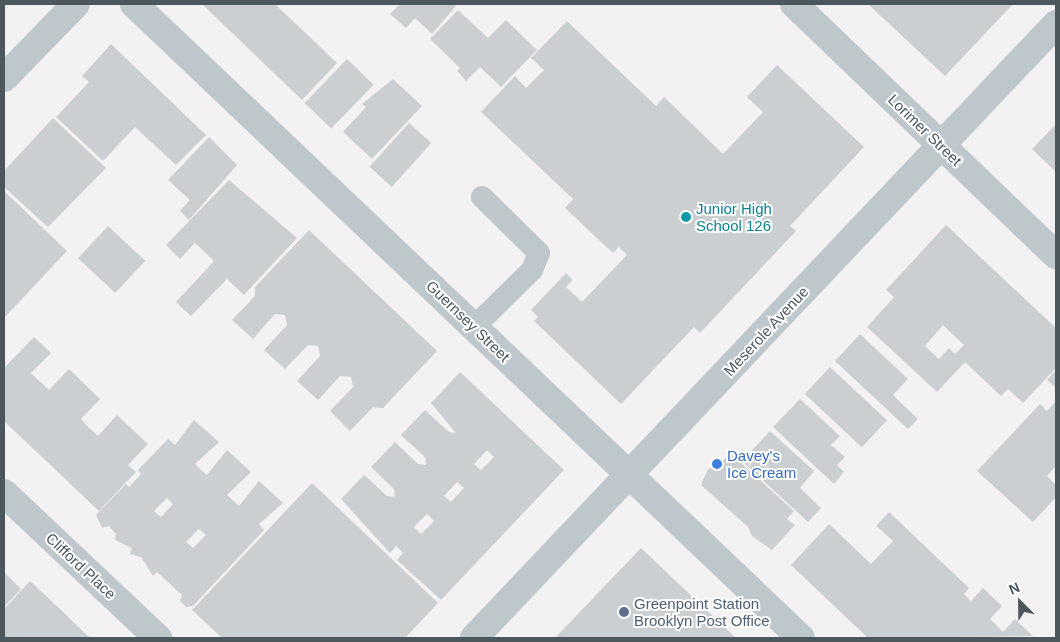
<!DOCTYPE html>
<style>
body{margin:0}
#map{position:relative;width:1060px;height:642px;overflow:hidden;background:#f3f1f2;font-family:Helvetica,sans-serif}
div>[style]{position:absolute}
.building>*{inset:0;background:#cccfd2;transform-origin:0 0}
.service>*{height:22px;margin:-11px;padding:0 11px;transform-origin:11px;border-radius:11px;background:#bec7cc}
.minor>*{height:28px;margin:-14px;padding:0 14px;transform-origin:14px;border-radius:14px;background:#bec7cc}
.dots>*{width:14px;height:14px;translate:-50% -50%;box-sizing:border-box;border:2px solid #fff;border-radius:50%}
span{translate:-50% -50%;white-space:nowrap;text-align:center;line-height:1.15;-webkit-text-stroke:4px #fff;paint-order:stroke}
.street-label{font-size:15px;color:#4b575d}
.culture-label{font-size:15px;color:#0d838f}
.left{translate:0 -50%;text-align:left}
.shop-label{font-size:15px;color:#366cbe}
.service-label{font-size:15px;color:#4e5e75}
.frame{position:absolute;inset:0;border:5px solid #4b575d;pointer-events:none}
.north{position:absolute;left:995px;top:577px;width:50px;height:50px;-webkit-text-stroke:4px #fff;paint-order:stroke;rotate:337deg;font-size:14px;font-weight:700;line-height:20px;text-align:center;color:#4b575d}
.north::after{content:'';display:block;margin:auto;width:18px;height:22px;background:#4b575d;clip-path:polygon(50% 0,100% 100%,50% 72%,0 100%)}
</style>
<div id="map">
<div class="building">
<i style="clip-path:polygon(202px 4px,275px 4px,337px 63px,302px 100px)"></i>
<i style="clip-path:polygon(400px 4px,453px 4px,456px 6px,432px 34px,415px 18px,406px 28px,390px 14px)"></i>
<i style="clip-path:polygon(868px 4px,1013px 4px,945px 76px)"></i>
<i style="clip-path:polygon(458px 10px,488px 38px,506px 20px,537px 50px,501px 87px,480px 67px,466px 81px,457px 71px,460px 68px,430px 39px)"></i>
<i style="clip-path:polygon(567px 21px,656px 106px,664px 97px,723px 154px,763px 112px,747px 97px,777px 65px,864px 147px,790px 226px,796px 231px,700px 333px,694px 327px,621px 404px,534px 321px,538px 317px,531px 310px,566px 273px,573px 280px,566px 287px,582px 302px,627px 255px,619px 247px,613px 253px,565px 208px,573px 199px,481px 112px,515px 76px,526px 88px,544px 70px,531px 58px)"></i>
<i style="clip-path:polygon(111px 44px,206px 135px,176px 165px,135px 127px,103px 161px,56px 117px,89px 82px,82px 76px)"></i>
<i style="left:347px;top:59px;width:37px;height:61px;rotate:44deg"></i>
<i style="clip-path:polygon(393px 79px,422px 106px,372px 159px,343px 132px,366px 107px,362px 104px)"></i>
<i style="clip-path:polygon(53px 118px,106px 168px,48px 227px,4px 187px,4px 171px)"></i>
<i style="left:409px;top:123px;width:30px;height:59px;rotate:42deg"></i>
<i style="clip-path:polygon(1056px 124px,1056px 172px,1032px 149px)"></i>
<i style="clip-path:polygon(209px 137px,237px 165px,189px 220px,180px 211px,190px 200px,168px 180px)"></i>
<i style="clip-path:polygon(229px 180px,297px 238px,244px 295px,227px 279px,191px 316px,176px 302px,214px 261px,195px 243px,180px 259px,166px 245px)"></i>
<i style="clip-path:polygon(4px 191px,67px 251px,4px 318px)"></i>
<i style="clip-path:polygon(evenodd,946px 225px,1056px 328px,1056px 368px,1023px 403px,1008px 389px,1001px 396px,965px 362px,937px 392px,867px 327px,894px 297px,886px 290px,946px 225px,943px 325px,964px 345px,955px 354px,949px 348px,939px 359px,925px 346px,943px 325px)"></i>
<i style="left:108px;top:226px;width:51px;height:44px;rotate:43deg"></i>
<i style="clip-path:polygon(309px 230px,437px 351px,383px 408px,373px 407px,350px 431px,330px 411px,353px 387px,351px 377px,340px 376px,318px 400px,297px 381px,320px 356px,318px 346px,308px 345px,285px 369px,264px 350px,287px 325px,285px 315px,275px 314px,253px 339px,232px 320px,255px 296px,255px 287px)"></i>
<i style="clip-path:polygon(860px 334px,908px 379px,893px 395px,918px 419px,908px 429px,835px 361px)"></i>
<i style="clip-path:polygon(34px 337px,51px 353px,31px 373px,49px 390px,69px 369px,100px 399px,81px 419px,88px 427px,98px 436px,117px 415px,148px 444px,128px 465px,136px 472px,99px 511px,4px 421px,4px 368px)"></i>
<i style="left:830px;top:367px;width:78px;height:37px;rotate:43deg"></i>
<i style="clip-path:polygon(1056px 370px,1056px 388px,1047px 380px)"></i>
<i style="clip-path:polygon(evenodd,460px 372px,564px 470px,441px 600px,397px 560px,403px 553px,396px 546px,390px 553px,341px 499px,364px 475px,387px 496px,395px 497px,394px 489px,371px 467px,395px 442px,418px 464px,426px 465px,425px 457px,401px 435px,425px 410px,449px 432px,456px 433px,431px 403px,460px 372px,487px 450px,494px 457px,481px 470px,474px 464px,487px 450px,460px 372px,457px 482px,464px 488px,451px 502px,444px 496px,457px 482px,460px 372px,427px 514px,434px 521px,421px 534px,414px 527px,427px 514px)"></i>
<i style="clip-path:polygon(800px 399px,840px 436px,831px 445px,845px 457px,837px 465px,844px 472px,834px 484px,773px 427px)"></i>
<i style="clip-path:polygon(1056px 401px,1056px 466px,1047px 476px,1056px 485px,1056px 497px,1033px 522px,977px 471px,1040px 404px,1047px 411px)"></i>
<i style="clip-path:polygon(evenodd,194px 420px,219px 442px,195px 464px,200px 469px,207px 475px,227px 450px,251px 472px,227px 495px,239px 506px,259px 481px,283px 503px,259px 524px,264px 530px,193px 606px,186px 607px,180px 601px,182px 595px,157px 572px,153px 576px,141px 557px,130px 554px,132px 548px,115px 540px,116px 534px,109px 526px,102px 528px,96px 515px,126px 484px,129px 487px,141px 474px,138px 470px,168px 439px,175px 445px,194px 420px,167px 498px,173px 504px,161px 517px,154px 511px,167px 498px,194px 420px,199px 529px,206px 535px,193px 548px,186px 542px,199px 529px)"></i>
<i style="clip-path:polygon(770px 431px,814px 471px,800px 488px,821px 508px,808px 522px,742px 461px)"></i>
<i style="clip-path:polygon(730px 453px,794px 511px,787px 519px,795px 525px,772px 550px,752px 536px,748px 527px,701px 485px,708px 469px,718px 466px)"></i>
<i style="clip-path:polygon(312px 483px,438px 603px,405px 638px,222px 638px,192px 610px)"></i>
<i style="clip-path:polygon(889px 512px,969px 588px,964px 594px,971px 601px,983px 588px,1002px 606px,990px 619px,1003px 632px,1015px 619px,1033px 636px,868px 638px,791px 565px,829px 524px,871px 564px,893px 541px,876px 526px)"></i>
<i style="clip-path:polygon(641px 548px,736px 638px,555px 638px)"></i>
<i style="clip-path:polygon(4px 572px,21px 589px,4px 607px)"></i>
<i style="clip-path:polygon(30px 581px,63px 612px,90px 638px,4px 638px,4px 609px)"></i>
</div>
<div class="service">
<i style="left:474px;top:327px;width:81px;rotate:-44.5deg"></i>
<i style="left:532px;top:270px;width:18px;rotate:-68deg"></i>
<i style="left:539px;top:253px;width:80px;rotate:-135.5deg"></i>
</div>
<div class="minor">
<i style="left:134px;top:4px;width:920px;rotate:43.55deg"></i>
<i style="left:794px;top:4px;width:363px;rotate:43.8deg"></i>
<i style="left:4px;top:78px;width:103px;rotate:-45.8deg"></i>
<i style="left:4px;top:493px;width:212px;rotate:43.3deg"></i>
<i style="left:474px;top:638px;width:846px;rotate:-46.53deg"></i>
</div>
<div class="dots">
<i style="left:686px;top:217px;background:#0f9aa8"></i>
<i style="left:717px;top:464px;background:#3f7fe0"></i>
<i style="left:624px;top:612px;background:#5c6f8a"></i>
</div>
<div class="street-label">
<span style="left:925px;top:130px;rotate:44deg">Lorimer Street</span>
<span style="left:468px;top:321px;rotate:44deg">Guernsey Street</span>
<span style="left:766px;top:331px;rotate:-47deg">Meserole Avenue</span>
<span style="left:81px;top:566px;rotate:43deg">Clifford Place</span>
</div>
<div class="culture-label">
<span class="left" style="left:696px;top:217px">Junior High<br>School 126</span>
</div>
<div class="shop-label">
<span class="left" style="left:727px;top:464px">Davey's<br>Ice Cream</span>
</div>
<div class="service-label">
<span class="left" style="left:634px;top:612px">Greenpoint Station<br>Brooklyn Post Office</span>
</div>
<div class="frame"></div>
<div class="north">N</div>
</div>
